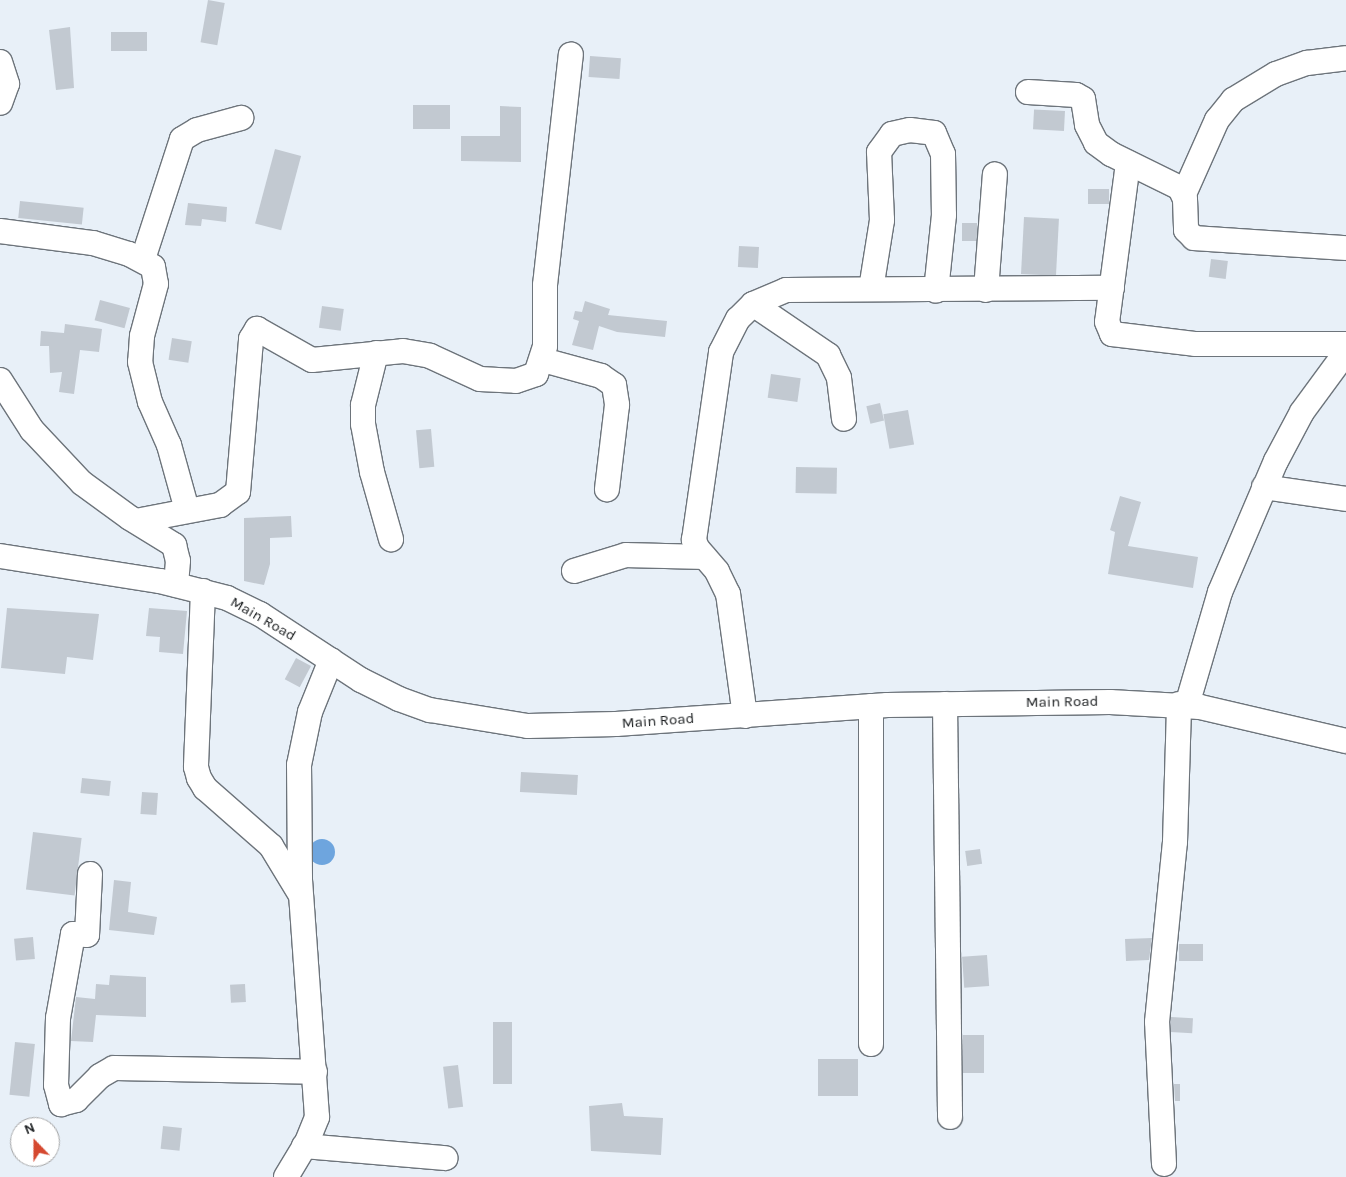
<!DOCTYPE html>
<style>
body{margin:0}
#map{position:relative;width:1346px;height:1177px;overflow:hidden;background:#e8f0f8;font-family:Karla,sans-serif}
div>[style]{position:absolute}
.water>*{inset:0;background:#6ea5de}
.round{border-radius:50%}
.building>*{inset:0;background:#c2c9d1;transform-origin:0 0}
.roads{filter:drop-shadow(1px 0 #6d747b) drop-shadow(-1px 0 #6d747b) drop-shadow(0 1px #6d747b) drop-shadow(0 -1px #6d747b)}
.minor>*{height:24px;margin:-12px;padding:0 12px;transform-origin:12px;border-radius:12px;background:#fff}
span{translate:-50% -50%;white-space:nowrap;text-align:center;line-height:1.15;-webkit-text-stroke:4px #fff;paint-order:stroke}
.street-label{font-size:15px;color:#191c1e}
.north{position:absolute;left:10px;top:1117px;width:50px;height:50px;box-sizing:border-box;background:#fff;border:1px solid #a3a4a5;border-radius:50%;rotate:338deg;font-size:14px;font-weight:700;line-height:20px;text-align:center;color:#191c1e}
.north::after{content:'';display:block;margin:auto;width:18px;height:22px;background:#d54930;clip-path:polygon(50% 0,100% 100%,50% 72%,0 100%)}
</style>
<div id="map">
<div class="water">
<i class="round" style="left:309px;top:839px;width:26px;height:26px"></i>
</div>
<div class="building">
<i style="left:208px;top:0;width:17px;height:43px;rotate:10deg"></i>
<i style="clip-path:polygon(70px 27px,74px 88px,56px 90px,49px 30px)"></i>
<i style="left:111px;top:32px;width:36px;height:19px"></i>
<i style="left:590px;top:56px;width:31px;height:21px;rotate:4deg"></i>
<i style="left:450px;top:105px;width:24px;height:37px;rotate:90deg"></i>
<i style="clip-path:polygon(500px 106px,521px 107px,521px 162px,461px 161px,461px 136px,500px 136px)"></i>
<i style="left:1065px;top:111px;width:20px;height:31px;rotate:93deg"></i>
<i style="left:275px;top:149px;width:27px;height:77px;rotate:15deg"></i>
<i style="left:1088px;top:189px;width:21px;height:15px"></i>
<i style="left:20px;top:201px;width:64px;height:17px;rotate:6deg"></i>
<i style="clip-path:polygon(188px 203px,227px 207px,226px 222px,202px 219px,201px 226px,185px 225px)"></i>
<i style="left:1024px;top:217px;width:35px;height:57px;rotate:3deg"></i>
<i style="left:962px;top:223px;width:15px;height:18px"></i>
<i style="left:739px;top:246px;width:20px;height:21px;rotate:3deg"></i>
<i style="left:1211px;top:259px;width:17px;height:18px;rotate:7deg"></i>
<i style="left:100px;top:300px;width:31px;height:21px;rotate:15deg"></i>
<i style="clip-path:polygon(585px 301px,610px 309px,608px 315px,667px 321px,665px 337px,617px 332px,599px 326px,593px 350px,572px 345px,579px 321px,573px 319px,575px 311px,582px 312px)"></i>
<i style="left:322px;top:306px;width:22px;height:22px;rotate:8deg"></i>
<i style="clip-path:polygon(65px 324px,102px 329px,99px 352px,80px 350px,74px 394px,59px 392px,62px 372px,50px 373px,49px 346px,40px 346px,41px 331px,64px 333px)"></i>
<i style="left:172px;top:338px;width:20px;height:22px;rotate:9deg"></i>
<i style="left:771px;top:374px;width:30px;height:24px;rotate:8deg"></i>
<i style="left:880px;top:403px;width:18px;height:14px;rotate:77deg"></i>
<i style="left:908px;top:410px;width:35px;height:25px;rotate:80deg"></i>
<i style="left:431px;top:429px;width:38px;height:15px;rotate:85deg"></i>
<i style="left:796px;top:467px;width:41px;height:26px;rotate:1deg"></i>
<i style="clip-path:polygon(1120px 496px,1141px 502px,1128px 546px,1198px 557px,1193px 588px,1108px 574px,1115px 532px,1110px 530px)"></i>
<i style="clip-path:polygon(291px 516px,292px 537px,270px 538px,270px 564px,264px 585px,244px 581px,244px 518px)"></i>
<i style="clip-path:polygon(7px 608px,99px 614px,93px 660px,67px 657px,65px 674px,1px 668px)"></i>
<i style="clip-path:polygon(149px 608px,187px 611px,183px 654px,159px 652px,160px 637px,146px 636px)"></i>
<i style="left:296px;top:658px;width:17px;height:24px;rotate:28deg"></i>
<i style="left:521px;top:772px;width:57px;height:20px;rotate:3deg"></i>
<i style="left:82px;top:778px;width:29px;height:15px;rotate:6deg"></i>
<i style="left:142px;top:792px;width:16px;height:22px;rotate:4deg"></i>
<i style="left:33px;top:832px;width:49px;height:58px;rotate:7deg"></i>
<i style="left:980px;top:849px;width:15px;height:15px;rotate:82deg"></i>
<i style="clip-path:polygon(114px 880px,131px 882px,128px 912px,157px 917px,154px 935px,109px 930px)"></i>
<i style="left:33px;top:937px;width:22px;height:19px;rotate:85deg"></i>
<i style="clip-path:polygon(1152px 938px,1149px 960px,1126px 961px,1125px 939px)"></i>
<i style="left:1179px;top:944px;width:24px;height:17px"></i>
<i style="left:987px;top:955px;width:31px;height:25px;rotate:86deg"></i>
<i style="clip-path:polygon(110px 975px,146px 977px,146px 1017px,96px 1015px,93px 1042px,71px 1041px,76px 997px,95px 999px,96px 984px,109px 985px)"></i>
<i style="left:245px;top:984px;width:18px;height:15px;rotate:87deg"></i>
<i style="left:1171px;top:1017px;width:22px;height:15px;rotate:3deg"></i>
<i style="left:493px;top:1022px;width:19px;height:62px"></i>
<i style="left:963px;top:1035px;width:21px;height:38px"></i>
<i style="left:15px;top:1042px;width:20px;height:53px;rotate:6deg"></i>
<i style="left:818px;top:1059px;width:40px;height:37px"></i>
<i style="left:458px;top:1065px;width:42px;height:15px;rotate:83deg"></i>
<i style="clip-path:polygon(1174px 1084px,1180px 1084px,1180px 1101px,1175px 1101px)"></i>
<i style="clip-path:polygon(622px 1103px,624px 1116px,663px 1118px,661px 1155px,591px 1151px,589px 1106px)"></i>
<i style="left:163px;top:1126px;width:19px;height:23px;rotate:6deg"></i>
</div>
<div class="roads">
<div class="minor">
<i style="left:0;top:62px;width:23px;rotate:72deg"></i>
<i style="left:7px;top:84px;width:20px;rotate:110deg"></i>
<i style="left:1028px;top:92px;width:48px;rotate:3.6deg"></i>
<i style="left:1076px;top:95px;width:8px;rotate:30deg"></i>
<i style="left:1083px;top:99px;width:26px;rotate:81deg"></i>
<i style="left:1087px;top:125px;width:20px;rotate:63deg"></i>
<i style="left:1096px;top:143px;width:19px;rotate:36deg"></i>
<i style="left:1111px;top:154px;width:77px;rotate:26.2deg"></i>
<i style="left:1180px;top:188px;width:12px;rotate:66deg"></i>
<i style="left:1185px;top:199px;width:31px;rotate:88deg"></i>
<i style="left:1186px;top:230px;width:11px;rotate:45deg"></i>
<i style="left:1194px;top:238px;width:152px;rotate:3.8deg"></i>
<i style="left:1128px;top:163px;width:160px;rotate:97.5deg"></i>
<i style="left:1107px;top:322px;width:13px;rotate:67deg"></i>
<i style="left:1112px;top:334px;width:85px;rotate:6.8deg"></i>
<i style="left:1196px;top:344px;width:150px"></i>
<i style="left:1184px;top:194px;width:81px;rotate:-66deg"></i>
<i style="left:1217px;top:120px;width:26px;rotate:-51deg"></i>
<i style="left:1233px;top:100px;width:50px;rotate:-31.2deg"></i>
<i style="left:1276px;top:74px;width:33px;rotate:-20deg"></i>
<i style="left:1307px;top:63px;width:39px;rotate:-7deg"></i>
<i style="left:0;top:231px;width:94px;rotate:7.4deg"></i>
<i style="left:93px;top:243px;width:38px;rotate:17deg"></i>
<i style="left:129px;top:254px;width:27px;rotate:28deg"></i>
<i style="left:153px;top:267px;width:17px;rotate:80deg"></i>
<i style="left:156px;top:284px;width:54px;rotate:105.1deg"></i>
<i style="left:142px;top:336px;width:26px;rotate:94deg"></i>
<i style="left:140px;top:362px;width:41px;rotate:76deg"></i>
<i style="left:150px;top:402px;width:47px;rotate:66.2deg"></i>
<i style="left:169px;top:445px;width:67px;rotate:74.5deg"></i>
<i style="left:143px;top:259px;width:126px;rotate:-72deg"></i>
<i style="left:182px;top:139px;width:17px;rotate:-31deg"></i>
<i style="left:197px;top:130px;width:46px;rotate:-15.3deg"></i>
<i style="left:871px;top:289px;width:70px;rotate:-80.9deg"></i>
<i style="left:882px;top:220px;width:68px;rotate:-92.5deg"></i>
<i style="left:879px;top:152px;width:22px;rotate:-54deg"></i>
<i style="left:892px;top:134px;width:18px;rotate:-13deg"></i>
<i style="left:910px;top:130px;width:24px;rotate:7deg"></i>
<i style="left:934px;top:133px;width:23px;rotate:67deg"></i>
<i style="left:943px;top:154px;width:61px;rotate:89.1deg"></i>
<i style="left:944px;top:215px;width:76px;rotate:96deg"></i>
<i style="left:986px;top:290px;width:116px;rotate:-85.6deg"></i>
<i style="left:753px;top:304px;width:91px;rotate:34.2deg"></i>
<i style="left:828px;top:355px;width:25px;rotate:64deg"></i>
<i style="left:839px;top:378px;width:41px;rotate:83deg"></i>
<i style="left:376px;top:353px;width:54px;rotate:104deg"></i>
<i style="left:363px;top:405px;width:19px;rotate:90deg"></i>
<i style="left:363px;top:424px;width:49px;rotate:79.4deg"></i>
<i style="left:372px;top:472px;width:70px;rotate:74.2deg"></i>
<i style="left:543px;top:360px;width:60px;rotate:15.4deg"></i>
<i style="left:601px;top:376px;width:16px;rotate:35deg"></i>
<i style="left:614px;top:385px;width:20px;rotate:81deg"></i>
<i style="left:617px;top:405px;width:85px;rotate:96.8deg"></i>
<i style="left:0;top:380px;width:59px;rotate:57.4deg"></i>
<i style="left:32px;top:430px;width:73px;rotate:46.7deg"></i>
<i style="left:82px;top:483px;width:59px;rotate:36.1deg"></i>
<i style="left:130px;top:518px;width:52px;rotate:31.5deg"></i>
<i style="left:174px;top:545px;width:16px;rotate:76deg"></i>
<i style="left:178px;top:561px;width:24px;rotate:95deg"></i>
<i style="left:1264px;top:487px;width:83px;rotate:8.3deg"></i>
<i style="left:136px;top:521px;width:86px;rotate:-10.8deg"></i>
<i style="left:220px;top:505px;width:22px;rotate:-36deg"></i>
<i style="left:238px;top:492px;width:154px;rotate:-85.1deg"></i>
<i style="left:251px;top:339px;width:12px;rotate:-59deg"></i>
<i style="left:257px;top:329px;width:63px;rotate:29.4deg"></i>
<i style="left:312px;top:360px;width:91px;rotate:-5.6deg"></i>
<i style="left:403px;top:351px;width:27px;rotate:10deg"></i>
<i style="left:430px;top:356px;width:55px;rotate:24.7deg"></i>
<i style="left:480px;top:379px;width:36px;rotate:3deg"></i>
<i style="left:516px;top:381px;width:21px;rotate:-19deg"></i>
<i style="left:536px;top:374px;width:29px;rotate:-72deg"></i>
<i style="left:545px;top:346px;width:61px;rotate:-90deg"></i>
<i style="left:545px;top:285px;width:232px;rotate:-83.6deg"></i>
<i style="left:0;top:556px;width:162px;rotate:8.9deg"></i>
<i style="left:160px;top:581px;width:69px;rotate:14.2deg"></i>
<i style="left:227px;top:598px;width:37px;rotate:26deg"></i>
<i style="left:260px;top:614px;width:121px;rotate:33.2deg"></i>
<i style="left:361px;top:680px;width:42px;rotate:26.6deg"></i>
<i style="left:399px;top:699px;width:33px;rotate:20deg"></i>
<i style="left:430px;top:710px;width:99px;rotate:9.3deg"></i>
<i style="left:528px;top:726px;width:88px;rotate:-1.3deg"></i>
<i style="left:616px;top:724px;width:272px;rotate:-4deg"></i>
<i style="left:887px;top:705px;width:223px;rotate:-0.8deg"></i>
<i style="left:1110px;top:702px;width:90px;rotate:3.2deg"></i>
<i style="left:1200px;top:707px;width:150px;rotate:13.1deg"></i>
<i style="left:574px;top:571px;width:54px;rotate:-17.1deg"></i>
<i style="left:626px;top:555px;width:78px;rotate:1.5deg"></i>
<i style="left:203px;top:591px;width:176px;rotate:92.3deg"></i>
<i style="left:196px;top:767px;width:11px;rotate:75deg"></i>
<i style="left:199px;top:778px;width:12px;rotate:59deg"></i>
<i style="left:205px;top:788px;width:88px;rotate:41.3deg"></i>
<i style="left:271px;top:846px;width:54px;rotate:58.7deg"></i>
<i style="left:945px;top:704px;width:413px;rotate:89.3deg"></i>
<i style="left:1187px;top:705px;width:118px;rotate:-73.7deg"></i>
<i style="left:1220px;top:592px;width:142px;rotate:-66.9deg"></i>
<i style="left:1276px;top:461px;width:55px;rotate:-62deg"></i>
<i style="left:1302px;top:412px;width:74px;rotate:-53.7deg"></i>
<i style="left:745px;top:716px;width:123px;rotate:-97.9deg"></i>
<i style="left:728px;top:594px;width:25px;rotate:-116deg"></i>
<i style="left:717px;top:571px;width:30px;rotate:-131deg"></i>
<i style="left:697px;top:548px;width:9px;rotate:-111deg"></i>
<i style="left:694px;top:540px;width:190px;rotate:-81.8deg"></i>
<i style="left:721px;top:352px;width:37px;rotate:-63deg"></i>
<i style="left:738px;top:319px;width:21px;rotate:-45deg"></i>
<i style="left:753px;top:304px;width:36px;rotate:-23deg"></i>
<i style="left:786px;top:290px;width:326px;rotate:-0.4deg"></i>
<i style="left:90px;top:874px;width:61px;rotate:92.8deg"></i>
<i style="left:87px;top:935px;width:14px;rotate:-176deg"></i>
<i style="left:73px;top:934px;width:85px;rotate:100.1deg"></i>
<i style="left:58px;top:1018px;width:67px;rotate:91.7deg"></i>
<i style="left:56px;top:1085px;width:20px;rotate:75deg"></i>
<i style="left:61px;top:1104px;width:16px;rotate:-15deg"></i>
<i style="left:76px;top:1100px;width:34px;rotate:-45deg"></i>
<i style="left:100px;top:1076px;width:16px;rotate:-30deg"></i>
<i style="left:114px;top:1068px;width:201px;rotate:1.1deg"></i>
<i style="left:871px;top:1044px;width:338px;rotate:-90deg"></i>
<i style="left:304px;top:1146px;width:142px;rotate:4.9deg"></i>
<i style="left:1164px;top:1164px;width:142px;rotate:-92.8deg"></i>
<i style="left:1157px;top:1022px;width:181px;rotate:-84.3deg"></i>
<i style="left:1175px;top:842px;width:138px;rotate:-88.3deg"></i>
<i style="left:286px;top:1177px;width:41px;rotate:-59deg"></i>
<i style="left:307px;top:1142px;width:27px;rotate:-68deg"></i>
<i style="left:317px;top:1117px;width:240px;rotate:-94.1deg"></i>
<i style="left:300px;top:878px;width:113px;rotate:-90.5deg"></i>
<i style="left:299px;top:765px;width:54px;rotate:-78.3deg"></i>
<i style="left:310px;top:712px;width:56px;rotate:-68deg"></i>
</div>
</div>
<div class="street-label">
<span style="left:263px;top:619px;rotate:30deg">Main Road</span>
<span style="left:1062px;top:702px;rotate:-1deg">Main Road</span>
<span style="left:658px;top:721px;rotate:-4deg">Main Road</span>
</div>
<div class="north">N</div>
</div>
